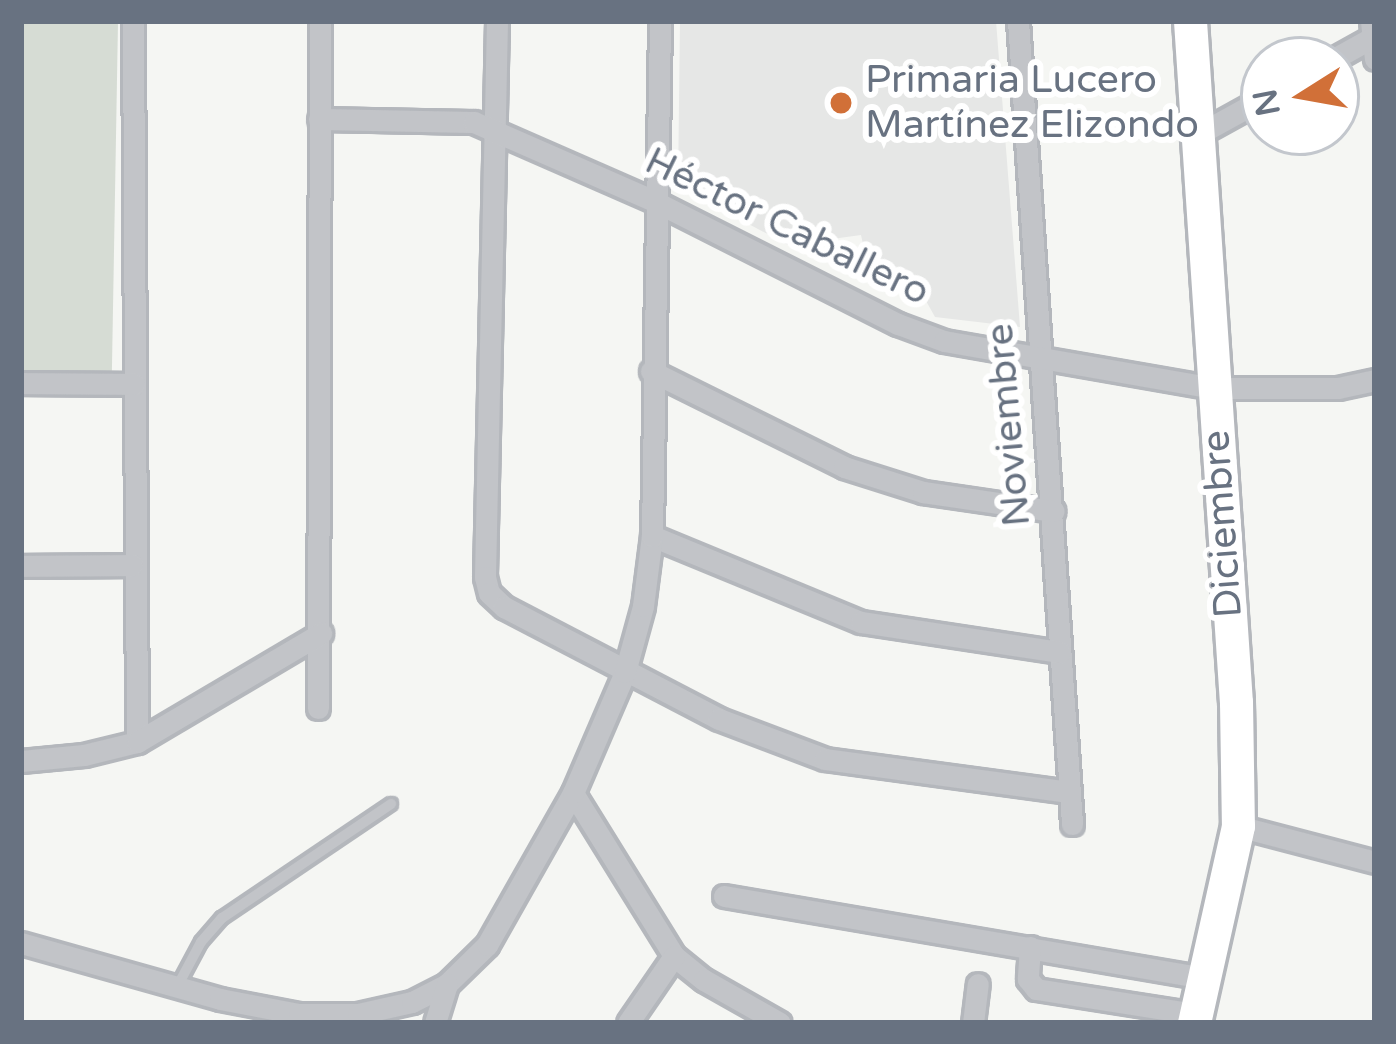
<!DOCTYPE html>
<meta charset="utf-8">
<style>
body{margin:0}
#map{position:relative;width:1396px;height:1044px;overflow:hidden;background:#f5f6f3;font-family:"Varela Round",sans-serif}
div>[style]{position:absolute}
.built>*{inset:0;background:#e6e7e6}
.green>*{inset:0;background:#d6dcd4;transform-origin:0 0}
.roads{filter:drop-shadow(3px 0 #b4b7bc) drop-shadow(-3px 0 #b4b7bc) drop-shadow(0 3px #b4b7bc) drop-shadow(0 -3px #b4b7bc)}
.lane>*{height:10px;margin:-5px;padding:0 5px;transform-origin:5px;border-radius:5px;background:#c2c4c8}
.street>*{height:21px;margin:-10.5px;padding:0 10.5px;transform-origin:10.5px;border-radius:10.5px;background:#c2c4c8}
.secondary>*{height:33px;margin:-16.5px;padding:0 16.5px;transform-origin:16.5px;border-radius:16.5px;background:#fff}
.dots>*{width:33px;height:33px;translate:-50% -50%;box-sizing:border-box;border:6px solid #fff;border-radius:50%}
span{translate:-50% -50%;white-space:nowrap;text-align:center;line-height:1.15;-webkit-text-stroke:12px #fff;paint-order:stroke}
.poi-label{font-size:39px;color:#687281}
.left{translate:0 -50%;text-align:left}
.street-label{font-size:39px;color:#687281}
.frame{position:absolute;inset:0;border:24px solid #687281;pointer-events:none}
.north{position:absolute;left:1240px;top:36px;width:120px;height:120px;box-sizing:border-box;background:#fff;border:3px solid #c3c7cd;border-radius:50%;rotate:259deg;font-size:33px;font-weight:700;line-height:48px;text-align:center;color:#687281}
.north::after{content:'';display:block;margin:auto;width:42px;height:54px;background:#d17038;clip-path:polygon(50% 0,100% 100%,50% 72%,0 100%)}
</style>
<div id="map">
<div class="built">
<i style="clip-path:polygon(680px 21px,996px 21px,1020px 327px,935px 317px,911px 274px,869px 271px,861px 235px,788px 245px,678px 186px)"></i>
</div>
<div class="green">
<i style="left:21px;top:21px;width:97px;height:349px;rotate:1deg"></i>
</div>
<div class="roads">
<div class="lane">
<i style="left:177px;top:987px;width:51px;rotate:-61.9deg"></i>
<i style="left:201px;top:942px;width:32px;rotate:-49deg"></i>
<i style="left:222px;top:918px;width:204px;rotate:-34deg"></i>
</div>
<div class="street">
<i style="left:133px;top:21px;width:721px;rotate:89.68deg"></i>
<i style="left:497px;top:21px;width:556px;rotate:91.24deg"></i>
<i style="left:485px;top:577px;width:16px;rotate:76deg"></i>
<i style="left:489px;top:593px;width:21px;rotate:43deg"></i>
<i style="left:504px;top:607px;width:242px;rotate:27.5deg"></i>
<i style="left:719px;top:719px;width:113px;rotate:20.7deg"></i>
<i style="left:825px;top:759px;width:247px;rotate:7.7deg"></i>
<i style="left:1018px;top:21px;width:805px;rotate:86.15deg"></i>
<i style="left:1371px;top:21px;width:38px;rotate:84deg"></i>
<i style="left:1332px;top:60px;width:49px;rotate:-29.2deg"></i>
<i style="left:319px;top:119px;width:155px;rotate:1.1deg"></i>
<i style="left:474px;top:122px;width:199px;rotate:23.7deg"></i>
<i style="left:656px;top:202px;width:271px;rotate:26.8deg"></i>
<i style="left:898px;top:324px;width:49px;rotate:20.3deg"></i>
<i style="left:944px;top:341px;width:273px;rotate:9.9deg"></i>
<i style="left:1213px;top:388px;width:125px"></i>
<i style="left:1338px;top:388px;width:38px;rotate:-12deg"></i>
<i style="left:1197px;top:135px;width:77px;rotate:-28.9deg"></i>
<i style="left:651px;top:371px;width:216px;rotate:26.4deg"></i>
<i style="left:844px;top:467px;width:83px;rotate:17.6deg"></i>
<i style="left:923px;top:492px;width:132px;rotate:8.3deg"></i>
<i style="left:21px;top:383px;width:113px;rotate:0.5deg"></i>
<i style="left:652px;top:536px;width:226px;rotate:22.4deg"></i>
<i style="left:861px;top:622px;width:201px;rotate:8.6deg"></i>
<i style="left:21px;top:566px;width:111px;rotate:-0.5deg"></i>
<i style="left:318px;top:708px;width:687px;rotate:-89.83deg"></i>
<i style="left:21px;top:761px;width:63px;rotate:-5.4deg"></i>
<i style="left:84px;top:755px;width:55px;rotate:-13.8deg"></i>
<i style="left:137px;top:742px;width:214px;rotate:-30.6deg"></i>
<i style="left:573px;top:793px;width:192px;rotate:58.2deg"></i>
<i style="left:674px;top:956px;width:38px;rotate:39deg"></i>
<i style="left:704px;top:980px;width:87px;rotate:29.5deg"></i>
<i style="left:1238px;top:826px;width:142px;rotate:14.7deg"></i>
<i style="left:724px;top:896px;width:485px;rotate:9.7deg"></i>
<i style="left:21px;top:943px;width:207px;rotate:15.7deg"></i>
<i style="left:220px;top:999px;width:80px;rotate:10.8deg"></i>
<i style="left:299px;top:1014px;width:59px"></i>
<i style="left:358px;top:1014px;width:55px;rotate:-12.5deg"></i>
<i style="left:412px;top:1002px;width:39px;rotate:-27deg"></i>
<i style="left:447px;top:984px;width:56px;rotate:-44.3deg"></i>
<i style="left:487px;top:945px;width:175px;rotate:-60.5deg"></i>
<i style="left:573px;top:793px;width:132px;rotate:-66.7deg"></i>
<i style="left:625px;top:672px;width:68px;rotate:-74.7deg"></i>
<i style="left:643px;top:606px;width:71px;rotate:-82.7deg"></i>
<i style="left:652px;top:536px;width:515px;rotate:-89.11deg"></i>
<i style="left:1030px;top:947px;width:32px;rotate:94deg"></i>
<i style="left:1028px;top:979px;width:13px;rotate:51deg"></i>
<i style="left:1036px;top:989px;width:162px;rotate:8.9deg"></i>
<i style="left:435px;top:1023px;width:41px;rotate:-72.9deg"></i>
<i style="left:628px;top:1023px;width:81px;rotate:-55.5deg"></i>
<i style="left:973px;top:1023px;width:39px;rotate:-83deg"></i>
</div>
<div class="secondary">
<i style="left:1190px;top:21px;width:683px;rotate:86.14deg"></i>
<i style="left:1236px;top:702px;width:124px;rotate:89.1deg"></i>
<i style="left:1238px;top:826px;width:202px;rotate:102.6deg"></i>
</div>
</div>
<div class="dots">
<i style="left:841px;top:103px;background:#d17038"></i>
</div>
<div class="poi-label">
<span class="left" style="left:865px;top:103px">Primaria Lucero<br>Martínez Elizondo</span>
</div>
<div class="street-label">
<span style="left:787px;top:227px;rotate:26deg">Héctor Caballero</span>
<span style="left:1009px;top:425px;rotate:-95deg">Noviembre</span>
<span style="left:1223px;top:524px;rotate:-94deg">Diciembre</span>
</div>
<div class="frame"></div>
<div class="north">N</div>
</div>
